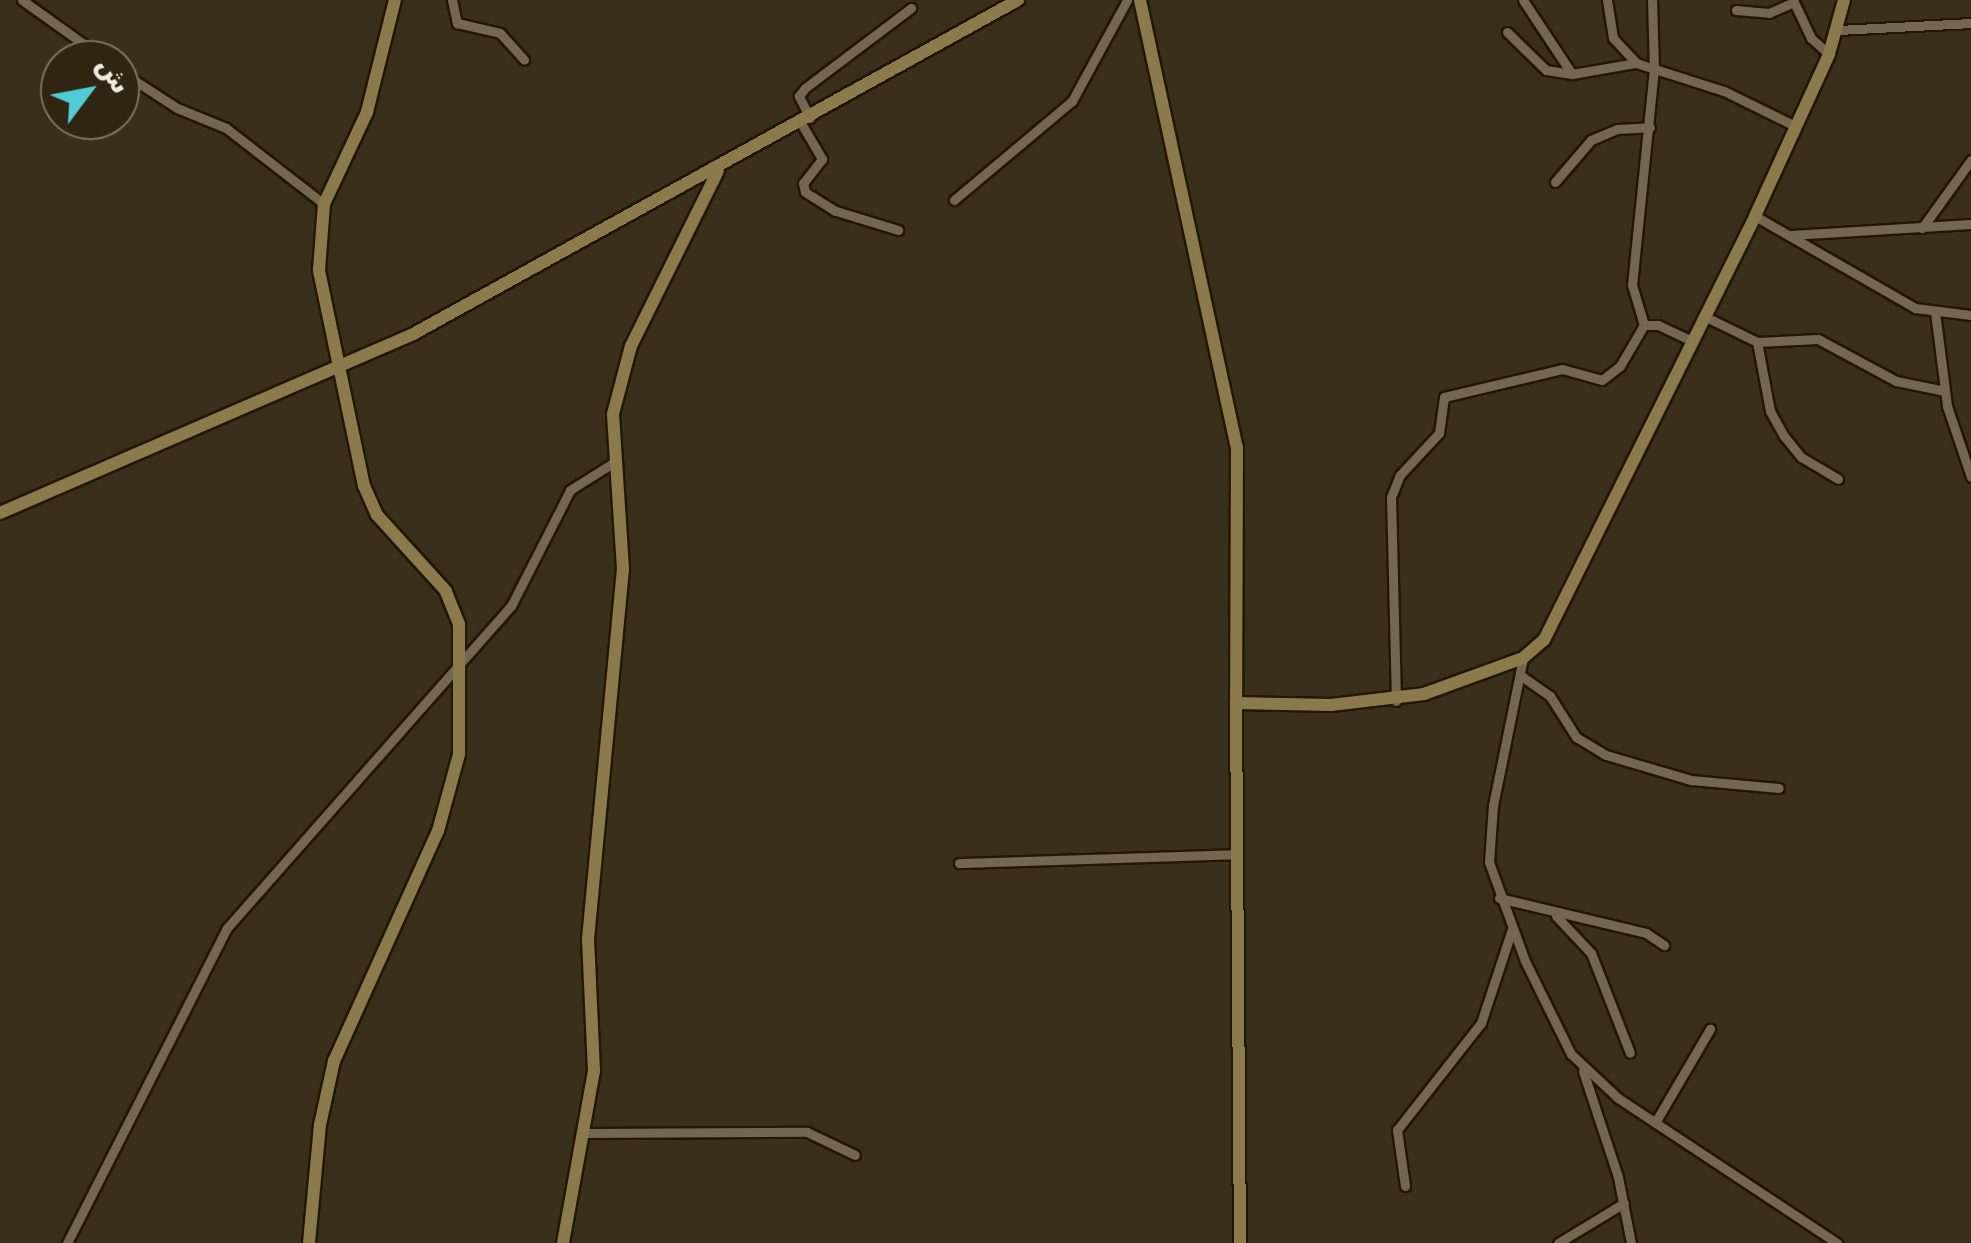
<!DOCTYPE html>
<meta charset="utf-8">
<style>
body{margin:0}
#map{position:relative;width:1971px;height:1243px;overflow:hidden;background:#3a2f1a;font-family:"DejaVu Sans",Vazirmatn,sans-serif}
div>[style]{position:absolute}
.roads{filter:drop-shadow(2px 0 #211703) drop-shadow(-2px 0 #211703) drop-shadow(0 2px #211703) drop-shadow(0 -2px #211703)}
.street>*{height:9px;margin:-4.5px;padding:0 4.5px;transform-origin:4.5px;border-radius:4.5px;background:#736751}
.secondary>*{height:12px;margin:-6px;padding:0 6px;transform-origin:6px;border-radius:6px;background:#8c794c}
span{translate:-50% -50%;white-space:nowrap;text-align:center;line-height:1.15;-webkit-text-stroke:10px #302511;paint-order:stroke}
.north{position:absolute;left:40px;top:40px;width:100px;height:100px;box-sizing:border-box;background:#302511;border:2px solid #7d7362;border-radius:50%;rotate:58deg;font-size:28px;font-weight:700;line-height:40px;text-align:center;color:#f0e9dc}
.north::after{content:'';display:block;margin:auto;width:35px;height:45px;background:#51ccd4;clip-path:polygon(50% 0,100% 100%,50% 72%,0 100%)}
</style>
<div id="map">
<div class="roads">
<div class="street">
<i style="left:22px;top:0;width:103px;rotate:35.5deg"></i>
<i style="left:452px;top:0;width:24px;rotate:78deg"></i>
<i style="left:457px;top:23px;width:44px;rotate:13.1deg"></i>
<i style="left:500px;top:33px;width:36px;rotate:48deg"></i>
<i style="left:1523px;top:0;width:89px;rotate:56.5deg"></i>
<i style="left:1572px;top:74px;width:65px;rotate:-9.8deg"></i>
<i style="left:1636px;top:63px;width:92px;rotate:17.7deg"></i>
<i style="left:1724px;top:91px;width:79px;rotate:26.2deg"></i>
<i style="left:1607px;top:0;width:38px;rotate:81deg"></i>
<i style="left:1613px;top:38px;width:34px;rotate:47deg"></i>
<i style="left:1793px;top:0;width:42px;rotate:64.7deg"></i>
<i style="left:1811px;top:38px;width:24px;rotate:42deg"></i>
<i style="left:1736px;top:10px;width:33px;rotate:5deg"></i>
<i style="left:1769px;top:13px;width:27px;rotate:-24deg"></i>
<i style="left:1838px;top:30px;width:133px;rotate:-3deg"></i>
<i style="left:1507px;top:32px;width:54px;rotate:44.3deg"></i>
<i style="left:1546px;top:70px;width:26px;rotate:9deg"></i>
<i style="left:120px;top:71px;width:68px;rotate:33deg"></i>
<i style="left:177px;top:108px;width:53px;rotate:22.2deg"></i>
<i style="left:226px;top:128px;width:124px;rotate:37.8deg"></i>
<i style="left:810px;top:118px;width:25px;rotate:-117deg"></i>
<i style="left:799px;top:96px;width:10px;rotate:-53deg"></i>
<i style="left:805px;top:88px;width:133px;rotate:-37deg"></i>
<i style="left:801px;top:123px;width:42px;rotate:59.7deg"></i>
<i style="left:822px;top:159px;width:31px;rotate:128deg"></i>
<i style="left:803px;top:183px;width:9px;rotate:77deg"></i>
<i style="left:805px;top:192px;width:36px;rotate:32deg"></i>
<i style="left:836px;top:211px;width:65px;rotate:17deg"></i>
<i style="left:1555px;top:182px;width:55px;rotate:-49.4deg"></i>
<i style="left:1591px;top:140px;width:28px;rotate:-23deg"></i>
<i style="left:1617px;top:129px;width:33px;rotate:-3deg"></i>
<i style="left:954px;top:200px;width:154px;rotate:-40deg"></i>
<i style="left:1072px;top:101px;width:115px;rotate:-61.4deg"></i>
<i style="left:1755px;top:216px;width:185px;rotate:29.9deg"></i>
<i style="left:1915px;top:308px;width:56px;rotate:7.1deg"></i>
<i style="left:1922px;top:228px;width:84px;rotate:-54.2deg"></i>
<i style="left:1791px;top:235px;width:180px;rotate:-3.5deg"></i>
<i style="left:1935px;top:312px;width:95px;rotate:82.7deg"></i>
<i style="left:1947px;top:406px;width:75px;rotate:71.3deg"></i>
<i style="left:1706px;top:317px;width:57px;rotate:26.1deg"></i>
<i style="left:1757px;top:342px;width:61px;rotate:-2.8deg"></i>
<i style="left:1818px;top:339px;width:89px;rotate:28.3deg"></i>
<i style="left:1896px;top:381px;width:50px;rotate:11.5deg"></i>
<i style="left:1644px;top:325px;width:42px;rotate:-106.7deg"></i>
<i style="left:1632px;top:285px;width:216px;rotate:-84.2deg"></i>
<i style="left:1654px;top:70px;width:70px;rotate:-91.6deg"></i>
<i style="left:1757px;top:342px;width:70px;rotate:79.3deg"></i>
<i style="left:1770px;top:411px;width:29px;rotate:61deg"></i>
<i style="left:1784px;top:436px;width:27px;rotate:51deg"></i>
<i style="left:1801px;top:457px;width:43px;rotate:30.7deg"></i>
<i style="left:1523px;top:658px;width:150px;rotate:101.5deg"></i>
<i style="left:1493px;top:805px;width:57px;rotate:94deg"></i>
<i style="left:1489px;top:862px;width:105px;rotate:70deg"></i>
<i style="left:1525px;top:961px;width:104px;rotate:63.7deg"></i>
<i style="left:1571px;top:1054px;width:64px;rotate:43.1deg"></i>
<i style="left:1618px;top:1098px;width:263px;rotate:33.5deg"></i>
<i style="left:1520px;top:675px;width:37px;rotate:35deg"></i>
<i style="left:1550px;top:696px;width:49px;rotate:57.6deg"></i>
<i style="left:1576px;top:737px;width:35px;rotate:31deg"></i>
<i style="left:1606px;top:755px;width:89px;rotate:16.4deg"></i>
<i style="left:1691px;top:780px;width:88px;rotate:5.2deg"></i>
<i style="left:1396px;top:701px;width:204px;rotate:-91.4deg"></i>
<i style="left:1391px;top:497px;width:24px;rotate:-68deg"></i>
<i style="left:1400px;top:475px;width:57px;rotate:-47.1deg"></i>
<i style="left:1439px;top:433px;width:36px;rotate:-82deg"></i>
<i style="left:1444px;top:397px;width:121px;rotate:-13.3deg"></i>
<i style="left:1562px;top:369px;width:41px;rotate:15.4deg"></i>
<i style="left:1602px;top:380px;width:23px;rotate:-38deg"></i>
<i style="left:1620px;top:366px;width:48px;rotate:-59.7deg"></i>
<i style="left:1644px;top:325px;width:14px"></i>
<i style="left:1658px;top:325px;width:38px;rotate:25deg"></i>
<i style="left:959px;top:863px;width:279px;rotate:-1.8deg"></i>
<i style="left:1499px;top:898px;width:151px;rotate:13.4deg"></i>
<i style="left:1646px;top:933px;width:22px;rotate:34deg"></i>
<i style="left:1556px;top:916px;width:51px;rotate:46.6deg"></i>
<i style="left:1591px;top:953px;width:107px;rotate:68.7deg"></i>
<i style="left:1583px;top:1071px;width:112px;rotate:71.7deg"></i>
<i style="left:1618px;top:1177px;width:67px;rotate:78.9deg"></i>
<i style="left:1656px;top:1121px;width:107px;rotate:-59.6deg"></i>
<i style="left:587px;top:1133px;width:220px;rotate:-0.3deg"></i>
<i style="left:807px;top:1132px;width:53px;rotate:25.6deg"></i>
<i style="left:1405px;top:1186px;width:57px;rotate:-98.1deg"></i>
<i style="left:1397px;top:1130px;width:136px;rotate:-51.9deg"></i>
<i style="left:1481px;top:1023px;width:99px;rotate:-71.7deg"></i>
<i style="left:67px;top:1243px;width:353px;rotate:-63.1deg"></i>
<i style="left:227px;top:928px;width:429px;rotate:-48.6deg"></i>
<i style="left:511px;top:606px;width:130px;rotate:-63deg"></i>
<i style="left:570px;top:490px;width:54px;rotate:-32.2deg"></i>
<i style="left:1558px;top:1243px;width:77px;rotate:-31.2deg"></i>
</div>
<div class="secondary">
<i style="left:1140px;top:0;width:457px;rotate:77.8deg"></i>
<i style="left:1237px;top:447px;width:256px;rotate:90.2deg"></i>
<i style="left:1236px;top:703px;width:95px;rotate:1.2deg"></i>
<i style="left:1331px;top:705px;width:94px;rotate:-6.7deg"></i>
<i style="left:1424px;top:694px;width:105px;rotate:-20deg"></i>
<i style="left:1523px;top:658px;width:28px;rotate:-41deg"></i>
<i style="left:1544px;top:640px;width:474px;rotate:-63.5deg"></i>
<i style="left:1755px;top:216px;width:178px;rotate:-65.4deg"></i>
<i style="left:1829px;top:54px;width:56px;rotate:-74.5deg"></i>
<i style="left:0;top:513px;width:452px;rotate:-23.4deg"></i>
<i style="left:415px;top:333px;width:689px;rotate:-28.91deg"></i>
<i style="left:1236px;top:703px;width:540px;rotate:89.58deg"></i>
<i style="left:309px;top:1243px;width:119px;rotate:-84.7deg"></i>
<i style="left:320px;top:1125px;width:66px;rotate:-77.7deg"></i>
<i style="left:334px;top:1061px;width:252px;rotate:-65.7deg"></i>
<i style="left:438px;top:831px;width:80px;rotate:-74.7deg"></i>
<i style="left:459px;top:754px;width:130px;rotate:-90deg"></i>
<i style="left:459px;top:624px;width:35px;rotate:-112deg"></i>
<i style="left:446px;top:591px;width:103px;rotate:-132.2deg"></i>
<i style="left:377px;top:515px;width:32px;rotate:-114deg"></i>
<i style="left:364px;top:486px;width:221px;rotate:-101.8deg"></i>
<i style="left:319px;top:270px;width:66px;rotate:-85.7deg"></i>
<i style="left:324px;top:204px;width:102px;rotate:-64.9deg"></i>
<i style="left:367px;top:112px;width:115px;rotate:-76deg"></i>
<i style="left:563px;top:1243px;width:175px;rotate:-79.8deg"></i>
<i style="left:594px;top:1071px;width:132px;rotate:-92.6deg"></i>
<i style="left:588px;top:939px;width:372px;rotate:-84.6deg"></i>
<i style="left:623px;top:569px;width:155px;rotate:-93.7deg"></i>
<i style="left:613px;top:414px;width:70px;rotate:-75.2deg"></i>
<i style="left:631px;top:346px;width:195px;rotate:-63.6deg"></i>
</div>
</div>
<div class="north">ش</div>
</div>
